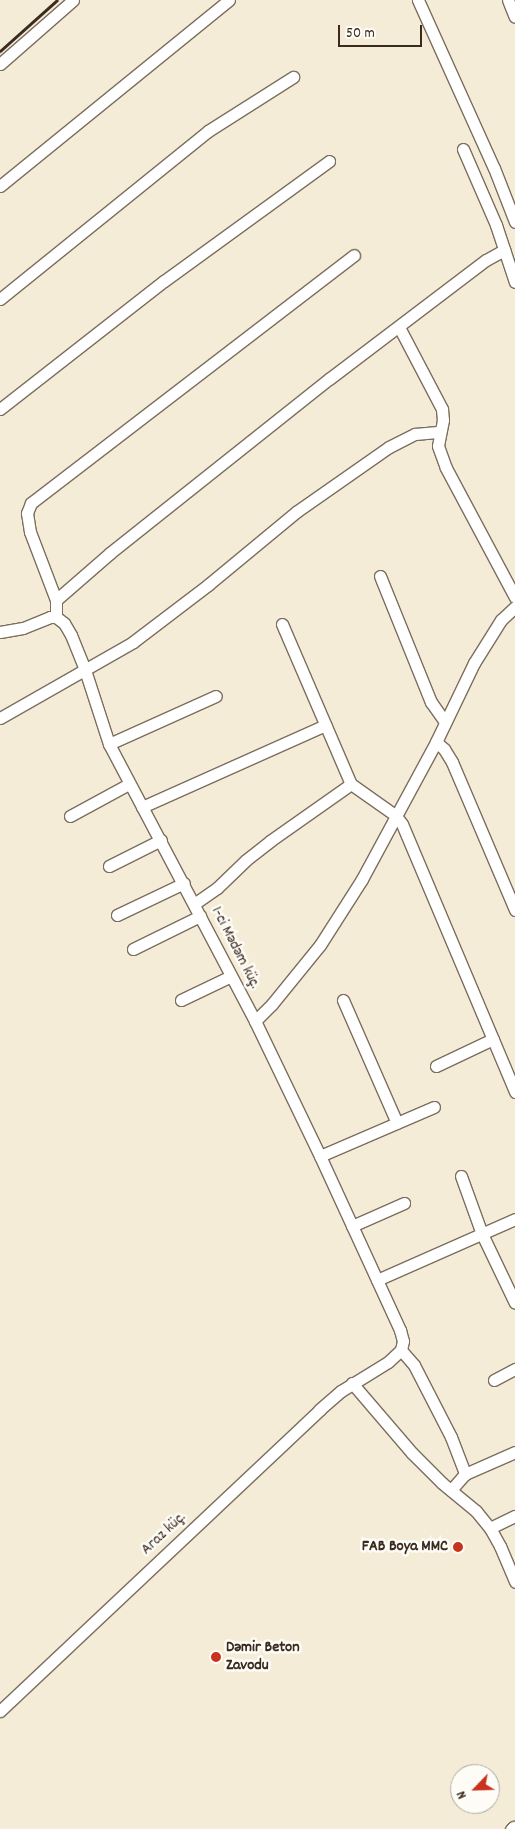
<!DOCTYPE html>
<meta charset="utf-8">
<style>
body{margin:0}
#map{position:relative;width:515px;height:1829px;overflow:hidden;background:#f5ecd7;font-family:Dekko,sans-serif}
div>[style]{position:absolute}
.roads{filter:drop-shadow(1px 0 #7c6e5f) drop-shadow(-1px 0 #7c6e5f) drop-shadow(0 1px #7c6e5f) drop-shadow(0 -1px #7c6e5f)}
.minor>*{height:11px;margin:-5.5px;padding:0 5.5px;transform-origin:5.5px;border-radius:5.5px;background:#fff}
.rail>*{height:3px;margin:-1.5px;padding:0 1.5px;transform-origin:1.5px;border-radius:1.5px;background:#3b2a1e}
.dots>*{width:14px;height:14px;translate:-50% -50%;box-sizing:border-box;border:2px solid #fdfcf7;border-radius:50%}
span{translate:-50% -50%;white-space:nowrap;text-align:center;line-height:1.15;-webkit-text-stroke:5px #fdfcf7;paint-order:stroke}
.street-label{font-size:16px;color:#3b2a1e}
.poi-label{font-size:16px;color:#3b2a1e;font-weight:700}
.right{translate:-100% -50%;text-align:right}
.left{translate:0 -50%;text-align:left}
.north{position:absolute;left:450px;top:1764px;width:50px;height:50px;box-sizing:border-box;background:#fdfcf7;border:1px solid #afa8a0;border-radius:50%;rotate:246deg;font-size:14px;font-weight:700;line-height:20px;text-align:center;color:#3b2a1e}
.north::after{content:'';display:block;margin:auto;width:18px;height:22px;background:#c8321e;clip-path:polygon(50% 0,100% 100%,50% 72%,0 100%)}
.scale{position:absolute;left:338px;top:25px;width:84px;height:22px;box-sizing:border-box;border:2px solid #3b2a1e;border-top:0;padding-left:6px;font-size:15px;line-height:18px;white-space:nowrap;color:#3b2a1e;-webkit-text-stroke:4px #fdfcf7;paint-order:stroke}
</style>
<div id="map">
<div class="roads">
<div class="minor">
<i style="left:418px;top:0;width:184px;rotate:65.7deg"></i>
<i style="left:494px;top:168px;width:58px;rotate:68.7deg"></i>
<i style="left:508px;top:0;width:18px;rotate:68deg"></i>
<i style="left:0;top:64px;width:97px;rotate:-41.2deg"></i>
<i style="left:463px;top:149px;width:83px;rotate:66.5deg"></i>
<i style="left:496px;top:225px;width:60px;rotate:71.6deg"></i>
<i style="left:0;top:186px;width:295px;rotate:-39.1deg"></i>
<i style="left:0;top:299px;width:267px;rotate:-38.9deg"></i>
<i style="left:208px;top:131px;width:101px;rotate:-32.4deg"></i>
<i style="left:399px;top:327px;width:93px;rotate:62.3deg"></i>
<i style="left:442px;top:409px;width:11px;rotate:85deg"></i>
<i style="left:443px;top:420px;width:26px;rotate:101deg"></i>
<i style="left:438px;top:446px;width:23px;rotate:70deg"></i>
<i style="left:446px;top:468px;width:146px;rotate:61.9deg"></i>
<i style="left:0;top:409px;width:208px;rotate:-38deg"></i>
<i style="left:164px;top:281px;width:204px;rotate:-36deg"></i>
<i style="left:380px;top:576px;width:136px;rotate:68deg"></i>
<i style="left:431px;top:702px;width:24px;rotate:55deg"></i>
<i style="left:56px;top:600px;width:72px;rotate:-41deg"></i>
<i style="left:110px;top:553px;width:280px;rotate:-38.5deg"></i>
<i style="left:329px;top:379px;width:197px;rotate:-37.2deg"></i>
<i style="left:486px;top:260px;width:21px;rotate:-29deg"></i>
<i style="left:56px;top:617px;width:17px;rotate:-90deg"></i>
<i style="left:56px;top:600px;width:73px;rotate:-110.9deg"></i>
<i style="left:30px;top:532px;width:19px;rotate:-99deg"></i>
<i style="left:27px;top:513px;width:11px;rotate:-68deg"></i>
<i style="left:31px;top:503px;width:407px;rotate:-37.5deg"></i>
<i style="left:282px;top:624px;width:174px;rotate:66.7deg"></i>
<i style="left:351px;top:784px;width:54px;rotate:35.2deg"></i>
<i style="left:395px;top:815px;width:11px;rotate:52deg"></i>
<i style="left:402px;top:824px;width:291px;rotate:67.1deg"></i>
<i style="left:0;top:632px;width:23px;rotate:-10deg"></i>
<i style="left:23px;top:628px;width:29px;rotate:-22deg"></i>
<i style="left:50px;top:617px;width:6px"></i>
<i style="left:56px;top:617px;width:10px;rotate:37deg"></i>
<i style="left:64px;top:623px;width:14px;rotate:60deg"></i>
<i style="left:71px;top:635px;width:38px;rotate:68deg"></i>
<i style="left:85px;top:670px;width:78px;rotate:72deg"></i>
<i style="left:109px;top:744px;width:313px;rotate:62.2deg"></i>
<i style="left:255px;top:1021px;width:150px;rotate:64.3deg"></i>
<i style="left:320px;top:1156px;width:192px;rotate:65.3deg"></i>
<i style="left:400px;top:1330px;width:11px;rotate:75deg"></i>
<i style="left:403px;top:1341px;width:9px;rotate:103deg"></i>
<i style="left:0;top:718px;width:153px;rotate:-29.7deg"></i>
<i style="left:133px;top:642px;width:96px;rotate:-37.3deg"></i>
<i style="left:209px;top:584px;width:113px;rotate:-39.6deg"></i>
<i style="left:296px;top:512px;width:113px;rotate:-35deg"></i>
<i style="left:389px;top:447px;width:29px;rotate:-27deg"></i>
<i style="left:415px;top:434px;width:25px;rotate:-5deg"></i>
<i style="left:436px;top:742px;width:11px;rotate:41deg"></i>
<i style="left:444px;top:749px;width:15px;rotate:58deg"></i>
<i style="left:452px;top:762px;width:161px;rotate:66.9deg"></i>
<i style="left:109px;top:744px;width:117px;rotate:-24.2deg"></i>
<i style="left:142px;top:807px;width:201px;rotate:-24.1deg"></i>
<i style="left:70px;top:816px;width:67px;rotate:-28.5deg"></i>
<i style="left:109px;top:866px;width:58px;rotate:-26.6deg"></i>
<i style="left:194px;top:904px;width:28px;rotate:-35deg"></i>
<i style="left:217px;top:888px;width:40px;rotate:-44deg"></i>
<i style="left:246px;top:860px;width:31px;rotate:-38deg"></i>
<i style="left:270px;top:841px;width:99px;rotate:-35.1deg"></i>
<i style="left:117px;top:915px;width:74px;rotate:-25.5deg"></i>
<i style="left:133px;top:949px;width:75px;rotate:-26.2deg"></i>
<i style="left:181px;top:1000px;width:55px;rotate:-25.6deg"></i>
<i style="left:343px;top:1000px;width:134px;rotate:66.3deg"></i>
<i style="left:255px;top:1021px;width:24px;rotate:-45deg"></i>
<i style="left:272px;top:1004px;width:76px;rotate:-50.9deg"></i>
<i style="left:320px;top:945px;width:78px;rotate:-57.5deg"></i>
<i style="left:362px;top:879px;width:156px;rotate:-61.6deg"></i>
<i style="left:436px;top:742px;width:88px;rotate:-64.3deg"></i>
<i style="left:474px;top:663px;width:51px;rotate:-57.9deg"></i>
<i style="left:501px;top:620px;width:19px;rotate:-43deg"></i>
<i style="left:436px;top:1066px;width:63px;rotate:-25.3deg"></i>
<i style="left:320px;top:1156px;width:124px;rotate:-23.3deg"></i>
<i style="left:461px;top:1176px;width:62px;rotate:70.1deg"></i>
<i style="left:482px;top:1234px;width:76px;rotate:64.4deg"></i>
<i style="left:352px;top:1226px;width:57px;rotate:-23.9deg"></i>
<i style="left:377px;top:1280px;width:151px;rotate:-23.8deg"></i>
<i style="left:401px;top:1350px;width:20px;rotate:49deg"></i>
<i style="left:414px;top:1365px;width:81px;rotate:62.8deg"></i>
<i style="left:451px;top:1437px;width:40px;rotate:69deg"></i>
<i style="left:494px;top:1380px;width:24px;rotate:-28deg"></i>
<i style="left:352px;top:1383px;width:92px;rotate:49.4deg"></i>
<i style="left:412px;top:1453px;width:42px;rotate:45deg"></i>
<i style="left:442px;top:1483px;width:44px;rotate:39.5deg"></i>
<i style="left:476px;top:1511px;width:22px;rotate:51deg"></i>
<i style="left:490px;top:1528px;width:21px;rotate:61deg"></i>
<i style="left:500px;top:1546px;width:39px;rotate:67deg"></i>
<i style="left:451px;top:1490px;width:21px;rotate:-49deg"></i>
<i style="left:465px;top:1474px;width:55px;rotate:-23.7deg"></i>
<i style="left:490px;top:1528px;width:28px;rotate:-26deg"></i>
<i style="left:0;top:1711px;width:439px;rotate:-43.3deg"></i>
<i style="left:319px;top:1410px;width:29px;rotate:-41deg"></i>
<i style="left:341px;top:1391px;width:55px;rotate:-31.7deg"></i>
<i style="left:388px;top:1362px;width:18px;rotate:-43deg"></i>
<i style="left:511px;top:1829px;width:3px;rotate:-45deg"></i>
</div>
</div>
<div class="rail">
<i style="left:0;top:51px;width:76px;rotate:-41.8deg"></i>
</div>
<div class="dots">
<i style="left:458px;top:1547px;background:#c8321e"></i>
<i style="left:216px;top:1657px;background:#c8321e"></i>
</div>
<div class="street-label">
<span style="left:235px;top:948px;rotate:63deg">1-ci Mədəm küç.</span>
<span style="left:164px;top:1534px;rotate:-43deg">Araz küç.</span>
</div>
<div class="poi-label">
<span class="right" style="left:448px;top:1547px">FAB Boya MMC</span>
<span class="left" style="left:226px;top:1657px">Dəmir Beton<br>Zavodu</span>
</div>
<div class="north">N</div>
<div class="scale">50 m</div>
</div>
